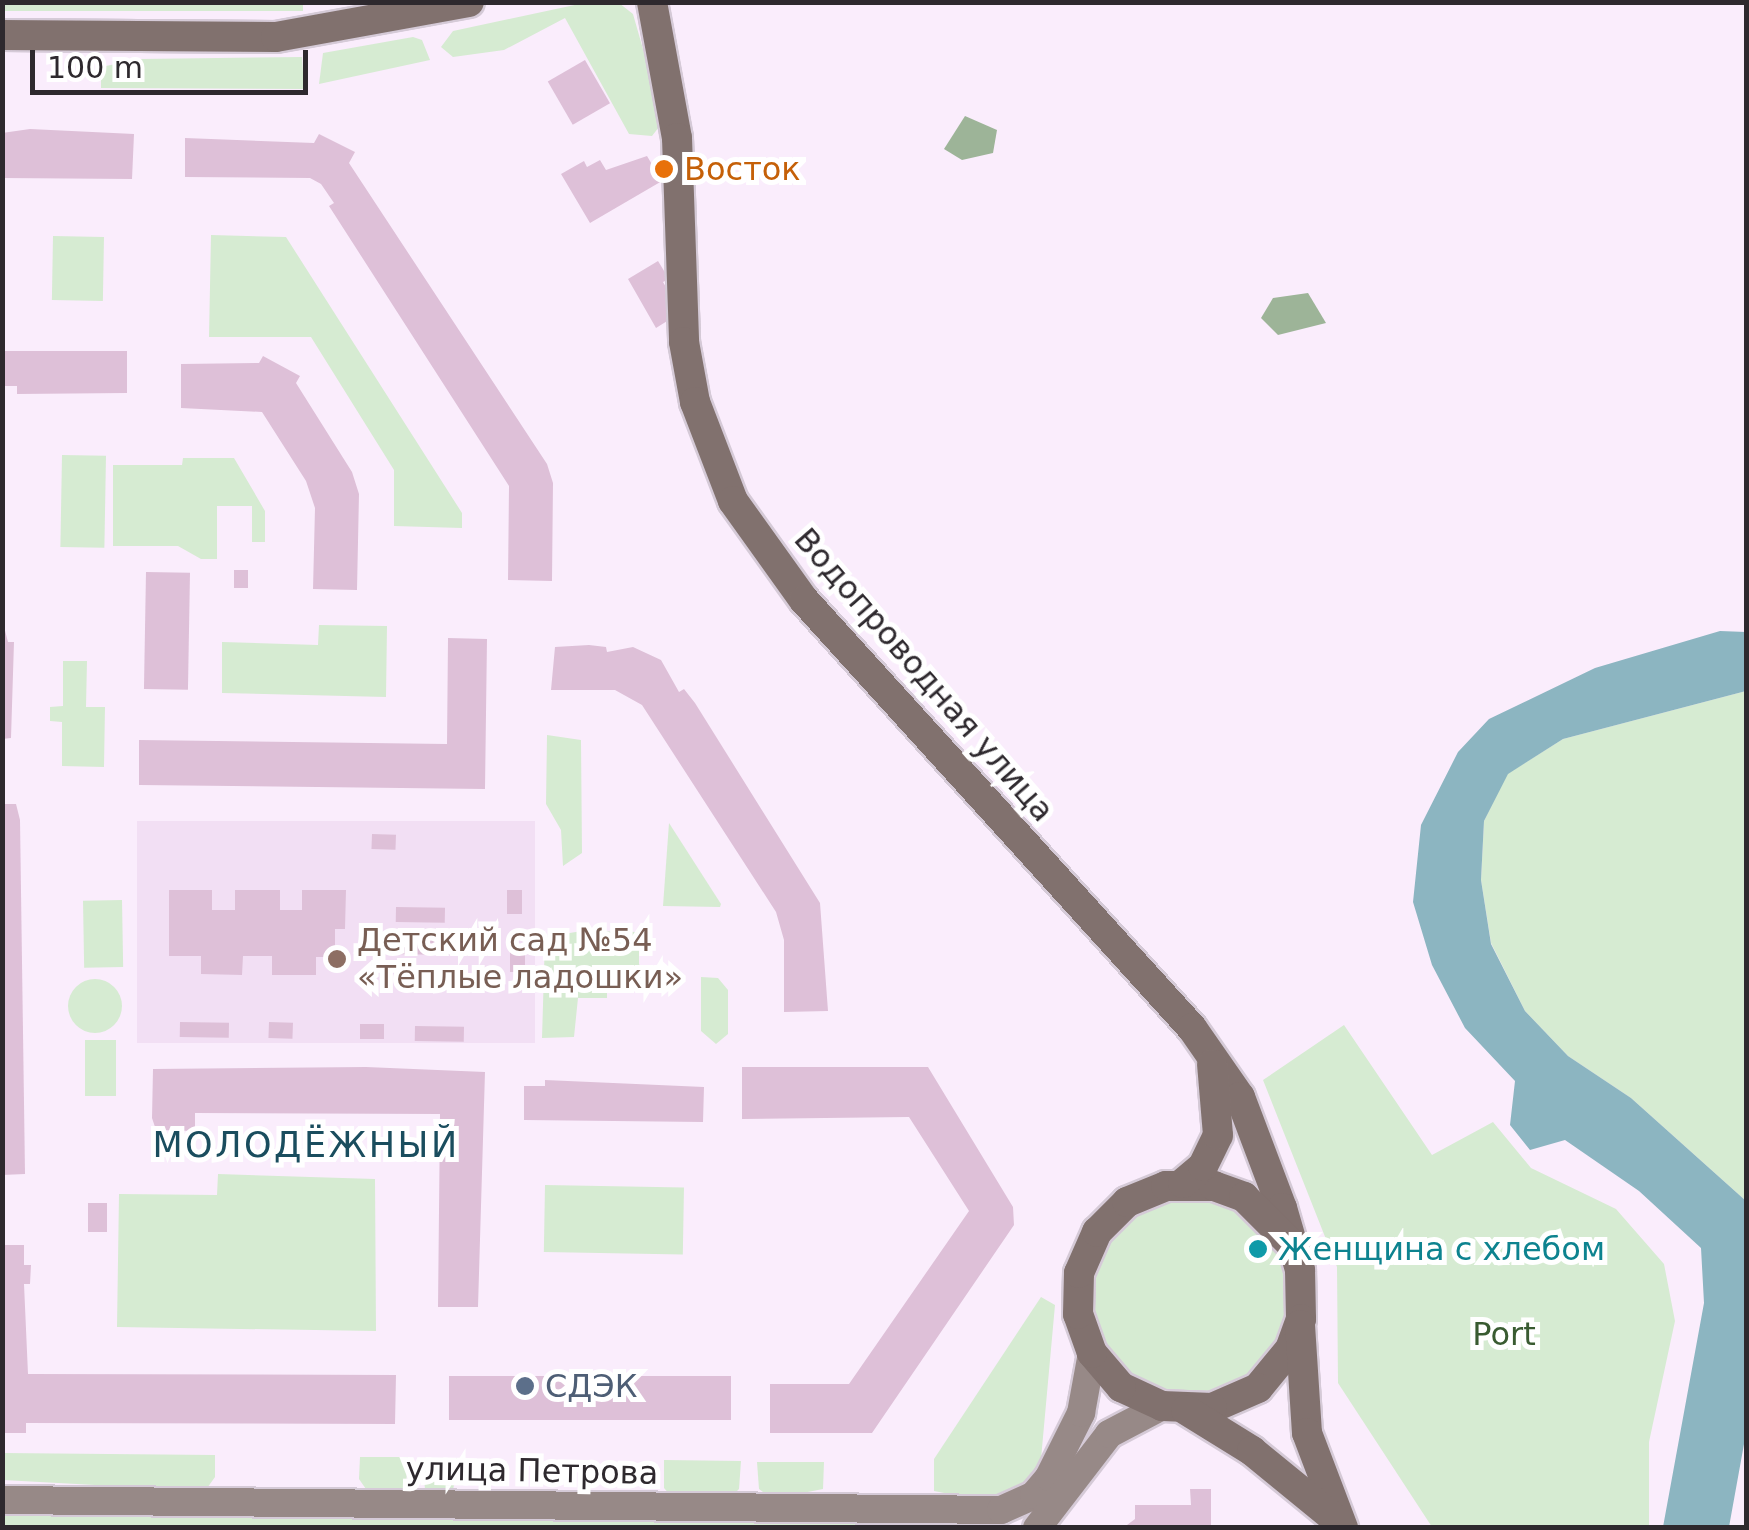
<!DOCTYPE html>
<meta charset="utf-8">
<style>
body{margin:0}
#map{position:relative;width:1749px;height:1530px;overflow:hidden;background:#faedfc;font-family:"DejaVu Sans",sans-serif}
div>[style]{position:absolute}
.built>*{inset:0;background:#f2dff4;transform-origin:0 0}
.green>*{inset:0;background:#d6ebd2;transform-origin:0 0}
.round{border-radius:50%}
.forest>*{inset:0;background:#9db498}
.water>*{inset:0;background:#8cb5c1}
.building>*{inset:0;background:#dec0d8;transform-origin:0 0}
.roads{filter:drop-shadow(2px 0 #d5cad7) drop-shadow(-2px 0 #d5cad7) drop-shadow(0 2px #d5cad7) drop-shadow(0 -2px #d5cad7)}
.secondary>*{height:28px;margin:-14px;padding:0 14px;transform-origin:14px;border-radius:14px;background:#978987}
.primary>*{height:30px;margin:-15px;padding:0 15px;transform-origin:15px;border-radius:15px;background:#81716e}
.dots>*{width:28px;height:28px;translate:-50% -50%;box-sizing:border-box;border:5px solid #fff;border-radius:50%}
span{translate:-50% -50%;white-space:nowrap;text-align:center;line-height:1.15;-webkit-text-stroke:10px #fff;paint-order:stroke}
.food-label{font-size:32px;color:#c56008}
.left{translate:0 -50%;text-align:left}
.street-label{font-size:32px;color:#2e292e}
.education-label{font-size:32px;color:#785e54}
.culture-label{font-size:32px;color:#0d838f}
.park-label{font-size:32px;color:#395b31}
.service-label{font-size:32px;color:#4e5e75}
.neighbourhood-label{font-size:35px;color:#1a4d5e;letter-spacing:2.5px}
.frame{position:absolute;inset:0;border:5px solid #2e292e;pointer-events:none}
.scale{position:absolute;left:30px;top:50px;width:278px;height:45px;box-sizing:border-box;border:5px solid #2e292e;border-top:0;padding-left:12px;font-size:30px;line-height:35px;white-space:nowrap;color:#2e292e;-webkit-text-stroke:8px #fff;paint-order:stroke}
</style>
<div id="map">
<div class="built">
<i style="left:137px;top:821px;width:398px;height:222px"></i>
</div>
<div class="green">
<i style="left:3px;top:2px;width:300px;height:9px"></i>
<i style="clip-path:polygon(584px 3px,619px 3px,633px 14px,657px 98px,659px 127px,652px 136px,629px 134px,565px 18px,504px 50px,453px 57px,441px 47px,453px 31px)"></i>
<i style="clip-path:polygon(413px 37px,422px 40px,430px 60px,319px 84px,323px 53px)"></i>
<i style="clip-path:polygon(302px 57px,304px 89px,101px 88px,101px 67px,140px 59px)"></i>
<i style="clip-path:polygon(211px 235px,286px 237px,462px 513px,462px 528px,394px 526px,394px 470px,311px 337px,209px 337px)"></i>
<i style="left:53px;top:236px;width:51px;height:64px;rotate:1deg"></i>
<i style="left:62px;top:455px;width:44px;height:92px;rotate:1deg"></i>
<i style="clip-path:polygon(183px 458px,234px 458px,265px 511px,265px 542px,252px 542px,252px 506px,217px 506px,217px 559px,201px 559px,178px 546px,113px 546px,113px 465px,182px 465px)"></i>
<i style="clip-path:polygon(319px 625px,387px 626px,386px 697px,222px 693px,222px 642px,318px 645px)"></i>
<i style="clip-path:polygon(63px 661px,87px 661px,86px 707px,105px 707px,104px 767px,62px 766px,62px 722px,50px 721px,50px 707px,63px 706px)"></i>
<i style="clip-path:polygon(1746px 691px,1746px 1201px,1631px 1098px,1568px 1056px,1525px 1011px,1491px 943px,1481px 880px,1484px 821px,1507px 774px,1563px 739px)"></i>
<i style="clip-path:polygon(547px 735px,581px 740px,582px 853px,563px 866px,561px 830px,546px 804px)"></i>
<i style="clip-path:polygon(669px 823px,721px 904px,720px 907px,663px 906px)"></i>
<i style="left:122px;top:900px;width:67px;height:39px;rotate:89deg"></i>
<i style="clip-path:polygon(582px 931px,639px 932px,639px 964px,650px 984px,607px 983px,607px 998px,578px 998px,574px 1037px,542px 1038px,545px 937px)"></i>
<i style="clip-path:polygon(701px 977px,718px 978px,728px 990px,728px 1034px,716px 1044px,701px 1031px)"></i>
<i class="round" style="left:68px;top:979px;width:54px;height:54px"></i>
<i style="clip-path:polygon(1344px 1025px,1432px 1155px,1493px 1122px,1531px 1168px,1616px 1209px,1664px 1264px,1675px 1321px,1649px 1442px,1649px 1527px,1432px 1527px,1338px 1383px,1337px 1267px,1263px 1080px)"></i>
<i style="left:85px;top:1040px;width:31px;height:56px"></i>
<i style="clip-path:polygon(218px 1174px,375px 1179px,376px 1331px,117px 1327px,119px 1194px,217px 1195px)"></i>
<i style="left:545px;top:1185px;width:139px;height:67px;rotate:1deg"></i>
<i class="round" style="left:1091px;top:1197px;width:198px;height:198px"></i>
<i style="clip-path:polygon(1041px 1297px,1055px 1305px,1040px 1470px,1026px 1487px,990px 1502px,934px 1491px,934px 1459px)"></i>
<i style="clip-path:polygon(3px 1453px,215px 1455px,215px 1477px,205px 1491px,3px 1480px)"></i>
<i style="clip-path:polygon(360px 1457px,408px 1457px,406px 1485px,398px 1493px,368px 1492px,359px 1479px)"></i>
<i style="clip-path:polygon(422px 1458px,458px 1458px,453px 1491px,425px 1489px)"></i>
<i style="clip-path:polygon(664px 1460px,741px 1461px,739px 1489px,731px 1497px,671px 1496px,664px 1488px)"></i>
<i style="clip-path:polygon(757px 1462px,824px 1462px,823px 1489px,772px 1499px,759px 1489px)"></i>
<i style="clip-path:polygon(3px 1510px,993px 1523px,997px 1527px,3px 1528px)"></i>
</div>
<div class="forest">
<i style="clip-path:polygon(965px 116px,997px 130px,993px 153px,962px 160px,944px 149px)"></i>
<i style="clip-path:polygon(1308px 293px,1326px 323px,1278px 335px,1261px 318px,1273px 298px)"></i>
</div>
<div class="water">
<i style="clip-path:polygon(1720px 631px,1746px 632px,1746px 691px,1563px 739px,1508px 774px,1484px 821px,1481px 880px,1491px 944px,1525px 1011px,1568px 1056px,1631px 1098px,1746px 1201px,1746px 1433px,1729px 1527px,1663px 1527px,1704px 1303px,1701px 1248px,1639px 1191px,1565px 1140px,1530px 1150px,1510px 1125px,1515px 1081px,1465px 1028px,1432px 965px,1413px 902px,1421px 825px,1458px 752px,1489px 719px,1595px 668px)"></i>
</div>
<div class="building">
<i style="left:585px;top:60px;width:50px;height:43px;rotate:60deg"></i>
<i style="clip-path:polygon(30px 129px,134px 134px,132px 179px,2px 178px,2px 133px)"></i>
<i style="clip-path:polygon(319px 134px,355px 152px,349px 163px,547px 464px,553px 483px,552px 581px,508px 580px,509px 486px,329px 206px,334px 203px,321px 184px,310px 178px,185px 177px,185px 138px,314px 143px)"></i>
<i style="clip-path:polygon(647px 156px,662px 181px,590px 223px,561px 174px,584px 161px,587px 167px,600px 160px,606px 170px)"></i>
<i style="clip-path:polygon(658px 261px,669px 279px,663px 282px,673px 299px,672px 318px,656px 328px,628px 279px)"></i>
<i style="clip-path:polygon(2px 351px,127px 351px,127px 393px,17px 394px,17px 386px,2px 386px)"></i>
<i style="clip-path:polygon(263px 356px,300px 376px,296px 383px,352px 472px,359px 494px,357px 590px,313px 589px,315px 508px,306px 481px,262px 412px,181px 408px,181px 364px,259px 363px)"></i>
<i style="left:234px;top:570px;width:14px;height:18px"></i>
<i style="left:146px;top:572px;width:44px;height:117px;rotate:1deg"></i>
<i style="clip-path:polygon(2px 619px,8px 642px,14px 642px,11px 738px,2px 739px)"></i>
<i style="clip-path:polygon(448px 638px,487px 639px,485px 789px,139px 785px,139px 740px,447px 744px)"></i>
<i style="clip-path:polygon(589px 645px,606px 647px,607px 652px,633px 647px,661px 660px,679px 692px,684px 689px,695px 703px,820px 903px,828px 1011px,784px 1012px,784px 940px,776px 912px,642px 705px,615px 690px,551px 690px,555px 647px)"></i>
<i style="clip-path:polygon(3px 804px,16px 804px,20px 820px,25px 1174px,2px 1175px)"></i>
<i style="left:372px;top:834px;width:24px;height:15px;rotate:2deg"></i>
<i style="clip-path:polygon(169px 890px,212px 890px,212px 910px,235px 910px,235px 890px,280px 890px,280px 910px,302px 910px,302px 890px,346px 890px,345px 929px,335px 929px,335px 957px,316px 957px,316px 975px,272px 975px,272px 956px,243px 956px,242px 975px,201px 974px,201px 956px,169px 956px)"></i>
<i style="left:507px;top:890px;width:15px;height:24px"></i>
<i style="left:396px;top:907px;width:49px;height:15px;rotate:1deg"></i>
<i style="left:388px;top:939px;width:48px;height:15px;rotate:1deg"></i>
<i style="left:449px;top:940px;width:24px;height:15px;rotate:2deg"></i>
<i style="left:510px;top:948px;width:15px;height:24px"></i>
<i style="left:180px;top:1022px;width:49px;height:15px;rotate:1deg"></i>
<i style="left:269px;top:1022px;width:24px;height:16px;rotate:2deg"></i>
<i style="left:360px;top:1024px;width:24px;height:15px"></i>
<i style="left:415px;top:1026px;width:49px;height:15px;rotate:1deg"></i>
<i style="clip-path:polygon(366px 1067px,485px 1072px,478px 1307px,438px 1307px,440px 1114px,195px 1113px,195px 1131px,156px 1130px,152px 1118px,153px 1069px)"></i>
<i style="clip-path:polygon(742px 1067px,928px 1067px,1013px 1207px,1014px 1225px,872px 1433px,770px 1433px,770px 1384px,849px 1384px,969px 1211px,909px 1117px,742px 1119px)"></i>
<i style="clip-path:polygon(545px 1080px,704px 1087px,703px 1122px,524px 1120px,524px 1086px,545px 1086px)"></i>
<i style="left:88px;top:1203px;width:19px;height:29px"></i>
<i style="clip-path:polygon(2px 1245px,24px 1245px,24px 1265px,31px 1265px,30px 1284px,24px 1284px,28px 1374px,396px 1375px,395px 1424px,26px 1423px,26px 1433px,2px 1433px)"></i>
<i style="left:449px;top:1376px;width:282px;height:44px"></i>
<i style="clip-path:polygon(1190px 1489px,1211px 1489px,1211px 1528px,1123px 1528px,1135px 1519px,1135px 1505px,1191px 1505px)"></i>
</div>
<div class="roads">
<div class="secondary">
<i style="left:2px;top:1500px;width:999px;rotate:0.57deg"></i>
<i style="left:1001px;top:1510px;width:36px;rotate:-24deg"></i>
<i style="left:1034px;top:1495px;width:23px;rotate:-50deg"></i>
<i style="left:1049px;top:1477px;width:72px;rotate:-63.4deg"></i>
<i style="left:1081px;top:1413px;width:61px;rotate:-79.6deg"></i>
<i style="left:1037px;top:1528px;width:118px;rotate:-52.5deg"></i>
<i style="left:1109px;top:1434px;width:60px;rotate:-27.8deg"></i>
</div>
<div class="primary">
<i style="left:652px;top:2px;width:138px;rotate:79.6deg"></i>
<i style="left:677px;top:138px;width:204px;rotate:88deg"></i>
<i style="left:684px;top:342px;width:61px;rotate:79.6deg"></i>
<i style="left:695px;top:402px;width:106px;rotate:69deg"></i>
<i style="left:733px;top:501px;width:122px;rotate:54.4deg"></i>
<i style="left:804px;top:600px;width:578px;rotate:47.81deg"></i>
<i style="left:1192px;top:1028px;width:84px;rotate:55.2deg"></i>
<i style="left:1240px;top:1097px;width:119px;rotate:69.3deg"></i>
<i style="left:1282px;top:1208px;width:65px;rotate:73.8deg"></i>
<i style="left:1300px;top:1270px;width:49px;rotate:88.8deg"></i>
<i style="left:1301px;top:1319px;width:32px;rotate:110deg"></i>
<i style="left:1290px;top:1349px;width:50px;rotate:129.4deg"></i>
<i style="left:1258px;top:1388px;width:50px;rotate:156.5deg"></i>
<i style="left:1212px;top:1408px;width:50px;rotate:-177.7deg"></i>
<i style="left:1162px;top:1406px;width:45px;rotate:-155.1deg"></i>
<i style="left:1121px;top:1387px;width:45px;rotate:-130.5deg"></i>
<i style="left:1092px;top:1353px;width:41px;rotate:-109.7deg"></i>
<i style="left:1078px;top:1314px;width:41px;rotate:-88.6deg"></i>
<i style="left:1079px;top:1273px;width:45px;rotate:-66.3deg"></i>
<i style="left:1097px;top:1232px;width:42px;rotate:-45deg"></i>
<i style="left:1127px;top:1202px;width:42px;rotate:-22.3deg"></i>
<i style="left:1166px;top:1186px;width:48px"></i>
<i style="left:1214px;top:1186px;width:32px;rotate:20deg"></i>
<i style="left:1244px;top:1197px;width:64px;rotate:45deg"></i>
<i style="left:2px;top:35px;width:274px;rotate:0.4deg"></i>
<i style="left:276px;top:37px;width:196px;rotate:-10.3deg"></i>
<i style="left:1183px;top:1183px;width:26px;rotate:-40deg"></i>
<i style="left:1203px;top:1166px;width:34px;rotate:-64deg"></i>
<i style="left:1218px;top:1135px;width:71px;rotate:-94.8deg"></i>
<i style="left:1300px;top:1325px;width:108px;rotate:86.3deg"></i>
<i style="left:1307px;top:1433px;width:102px;rotate:69.2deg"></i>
<i style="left:1186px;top:1410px;width:78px;rotate:31.8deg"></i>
<i style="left:1252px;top:1451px;width:112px;rotate:39.2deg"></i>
</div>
</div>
<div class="dots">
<i style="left:664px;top:169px;background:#e8710a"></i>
<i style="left:337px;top:959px;background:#8d6e63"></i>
<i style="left:1258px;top:1249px;background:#0f9aa8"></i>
<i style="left:525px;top:1386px;background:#5c6f8a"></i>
</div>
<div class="food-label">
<span class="left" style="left:684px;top:169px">Восток</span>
</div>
<div class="street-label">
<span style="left:924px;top:675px;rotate:49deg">Водопроводная улица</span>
<span style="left:532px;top:1471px;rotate:1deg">улица Петрова</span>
</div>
<div class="education-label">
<span class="left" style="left:357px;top:959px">Детский сад №54<br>«Тёплые ладошки»</span>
</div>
<div class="culture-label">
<span class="left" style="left:1278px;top:1249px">Женщина с хлебом</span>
</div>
<div class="park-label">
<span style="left:1504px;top:1334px">Port</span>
</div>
<div class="service-label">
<span class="left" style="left:545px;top:1386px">СДЭК</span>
</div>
<div class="neighbourhood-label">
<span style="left:306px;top:1145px">МОЛОДЁЖНЫЙ</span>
</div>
<div class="frame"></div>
<div class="scale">100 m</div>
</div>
